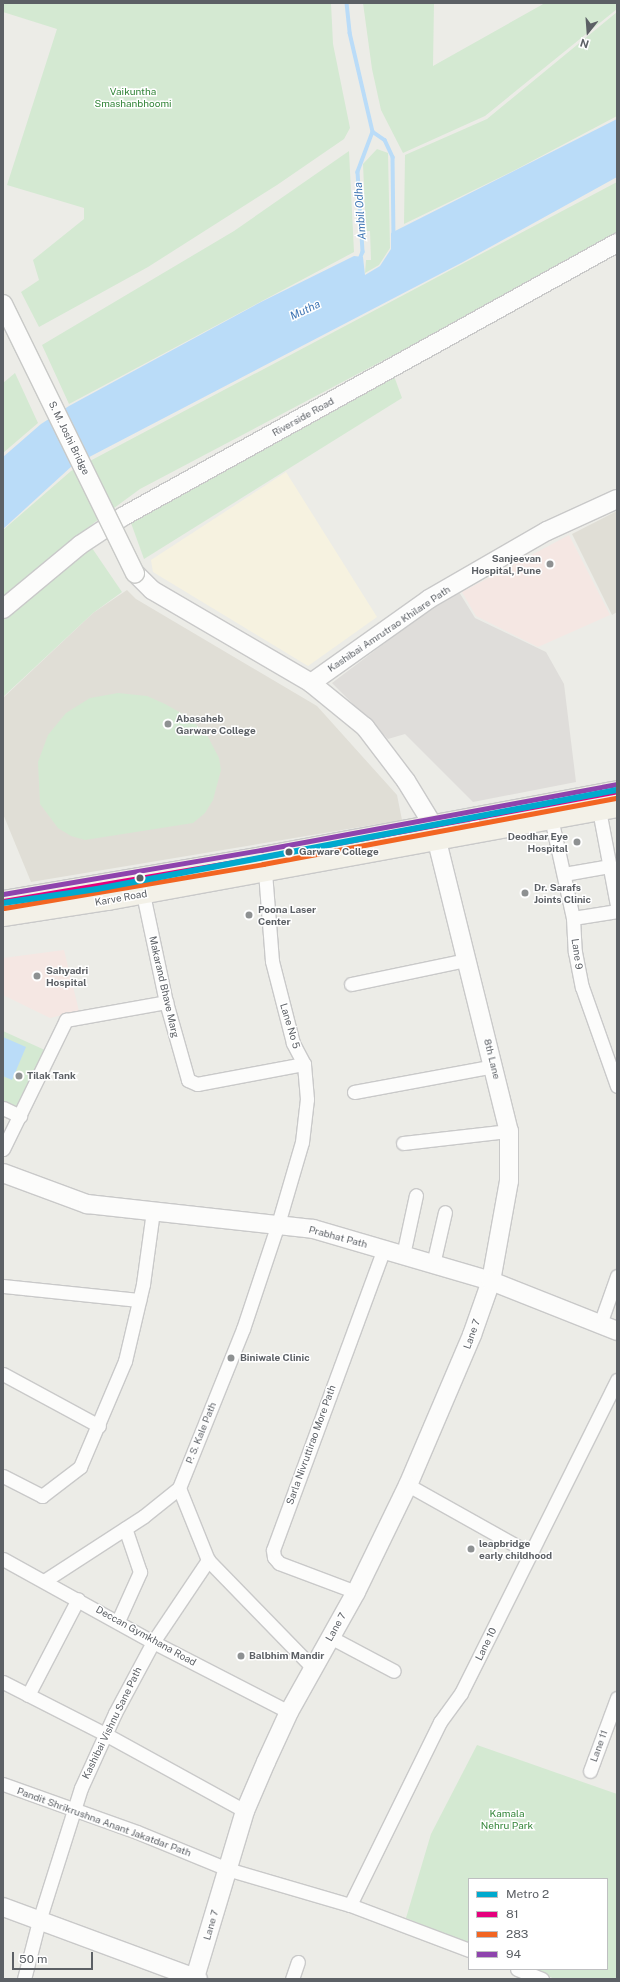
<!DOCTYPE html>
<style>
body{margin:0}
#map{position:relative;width:620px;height:1982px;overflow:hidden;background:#ecece7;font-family:"Public Sans",sans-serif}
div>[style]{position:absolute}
.commercial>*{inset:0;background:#f6f2e0}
.industrial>*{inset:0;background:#dfddda}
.education>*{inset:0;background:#e0ded6}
.medical>*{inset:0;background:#f5e7e3}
.green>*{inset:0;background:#d4e9d2}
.water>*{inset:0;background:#badcf8}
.stream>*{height:3.5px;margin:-1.75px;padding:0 1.75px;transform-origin:1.75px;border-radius:1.75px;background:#badcf8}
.roads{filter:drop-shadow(1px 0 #c9c9c9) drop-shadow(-1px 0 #c9c9c9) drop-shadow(0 1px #c9c9c9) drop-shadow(0 -1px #c9c9c9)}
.street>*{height:13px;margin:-6.5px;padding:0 6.5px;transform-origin:6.5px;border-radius:6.5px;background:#fcfcfb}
.secondary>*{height:18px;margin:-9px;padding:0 9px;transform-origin:9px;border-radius:9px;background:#fcfcfb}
.primary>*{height:20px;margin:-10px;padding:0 10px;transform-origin:10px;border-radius:10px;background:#f3f1e8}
.rail>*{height:4.5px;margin-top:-2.25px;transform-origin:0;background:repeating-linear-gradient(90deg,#fff 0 9px,#e3e4e3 0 18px);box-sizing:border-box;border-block:1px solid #e3e4e3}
.bridges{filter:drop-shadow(1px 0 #c8c9c7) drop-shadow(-1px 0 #c8c9c7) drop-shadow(0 1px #c8c9c7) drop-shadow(0 -1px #c8c9c7)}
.secondary-bridge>*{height:18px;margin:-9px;padding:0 9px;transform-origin:9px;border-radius:9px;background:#fcfcfb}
.bus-1>*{height:5px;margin:-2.5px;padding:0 2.5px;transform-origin:2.5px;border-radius:2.5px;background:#e5007d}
.bus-2>*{height:5px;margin:-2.5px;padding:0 2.5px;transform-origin:2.5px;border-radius:2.5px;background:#f26522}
.bus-3>*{height:5px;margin:-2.5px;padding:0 2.5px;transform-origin:2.5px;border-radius:2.5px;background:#8e44ad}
.metro-1>*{height:6px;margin:-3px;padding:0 3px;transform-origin:3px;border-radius:3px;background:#00a9ce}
.dots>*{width:11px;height:11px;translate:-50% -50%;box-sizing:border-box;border:2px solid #fff;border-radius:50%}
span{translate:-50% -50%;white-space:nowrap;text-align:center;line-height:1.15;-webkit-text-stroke:3px #fff;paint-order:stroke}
.park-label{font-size:10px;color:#338539}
.street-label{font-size:10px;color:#5c6065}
.poi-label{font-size:10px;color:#5c6065;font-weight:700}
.right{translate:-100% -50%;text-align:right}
.left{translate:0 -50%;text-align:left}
.stop-label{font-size:10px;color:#5c6065;font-weight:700}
.water-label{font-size:11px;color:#3e75b4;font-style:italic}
.frame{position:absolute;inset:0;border:4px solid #5c6065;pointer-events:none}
.legend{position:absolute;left:468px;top:1878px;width:140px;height:92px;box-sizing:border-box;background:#fff;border:1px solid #bebfc1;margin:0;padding:5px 7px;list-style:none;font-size:12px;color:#5c6065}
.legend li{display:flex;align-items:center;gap:8px;height:20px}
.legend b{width:20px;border:1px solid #bebfc1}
.north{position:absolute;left:568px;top:12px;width:40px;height:40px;-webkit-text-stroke:3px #fff;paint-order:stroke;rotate:197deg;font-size:11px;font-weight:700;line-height:16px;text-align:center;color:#5c6065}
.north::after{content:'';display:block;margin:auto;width:14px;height:18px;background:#5c6065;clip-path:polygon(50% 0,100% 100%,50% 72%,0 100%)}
.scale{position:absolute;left:12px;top:1952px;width:81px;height:18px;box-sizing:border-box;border:2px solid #5c6065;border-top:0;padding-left:5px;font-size:12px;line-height:14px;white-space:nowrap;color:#5c6065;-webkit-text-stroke:3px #fff;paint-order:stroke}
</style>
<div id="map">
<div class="commercial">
<i style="clip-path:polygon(286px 472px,377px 617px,308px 666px,153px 572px,151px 560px)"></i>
</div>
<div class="industrial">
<i style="clip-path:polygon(459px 592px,475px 618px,546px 652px,564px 684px,576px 782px,473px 802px,405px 734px,388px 739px,332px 683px,435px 605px)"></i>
</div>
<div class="education">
<i style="clip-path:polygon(617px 511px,617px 612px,612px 615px,572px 534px)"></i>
<i style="clip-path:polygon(127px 590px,136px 599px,317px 706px,397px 795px,402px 820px,31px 882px,3px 814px,3px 698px,93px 613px)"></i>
</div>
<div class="medical">
<i style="clip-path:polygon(569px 535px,610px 615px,538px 647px,476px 616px,462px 592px)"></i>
<i style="clip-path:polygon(64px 950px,79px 1011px,50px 1018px,3px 995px,3px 958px)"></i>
</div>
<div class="green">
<i style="clip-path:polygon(3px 3px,331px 3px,333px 44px,350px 128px,344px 139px,277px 185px,148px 267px,39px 327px,21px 292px,39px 280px,33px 260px,84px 219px,84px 208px,7px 185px,57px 29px,3px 12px)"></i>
<i style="clip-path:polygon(363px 3px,434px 3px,433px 66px,545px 3px,617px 3px,617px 9px,485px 116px,403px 153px,381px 110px,372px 69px)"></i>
<i style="clip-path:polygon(617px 12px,617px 116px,515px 170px,404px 224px,405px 155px,487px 119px)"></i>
<i style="clip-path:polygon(377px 149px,388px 153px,390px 248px,379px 265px,365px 273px,366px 260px,371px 260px,370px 231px,366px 231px,363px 164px)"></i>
<i style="clip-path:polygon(349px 151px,354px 252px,69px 404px,42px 345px,234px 231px)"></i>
<i style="clip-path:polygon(617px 182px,617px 233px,454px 323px,140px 489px,95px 522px,3px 599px,3px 530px,71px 471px)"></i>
<i style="clip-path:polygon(15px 373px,38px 423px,3px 453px,3px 383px)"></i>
<i style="clip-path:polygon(394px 376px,402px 398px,144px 559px,131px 523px,295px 426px)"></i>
<i style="clip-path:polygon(92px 548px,122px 592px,93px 613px,3px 697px,3px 619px,39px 587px)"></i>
<i style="clip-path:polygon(118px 693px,147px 696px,165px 704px,188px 717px,207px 735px,219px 758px,221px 770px,213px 800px,205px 813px,193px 823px,85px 840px,71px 836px,58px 828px,40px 804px,38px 762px,48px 735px,66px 713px,90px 698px)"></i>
<i style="clip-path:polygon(3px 1031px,47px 1051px,21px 1109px,3px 1101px)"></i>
<i style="clip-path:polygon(477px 1745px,617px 1794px,617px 1979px,555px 1979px,530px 1969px,607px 1969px,607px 1879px,469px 1879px,469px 1944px,406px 1918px,431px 1834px)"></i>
</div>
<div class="water">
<i style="clip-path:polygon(617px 119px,617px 177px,463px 262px,72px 466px,3px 529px,3px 457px,41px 424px,69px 406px,261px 302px,354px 256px,363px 257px,365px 275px,380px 266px,391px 249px,391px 233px)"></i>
<i style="clip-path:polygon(3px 1037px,26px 1047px,12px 1080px,3px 1076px)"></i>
</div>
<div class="stream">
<i style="left:347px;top:3px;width:30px;rotate:84deg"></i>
<i style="left:350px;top:33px;width:102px;rotate:76.9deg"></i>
<i style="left:373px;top:132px;width:43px;rotate:110.6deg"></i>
<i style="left:358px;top:172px;width:80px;rotate:86.4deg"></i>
<i style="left:363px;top:252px;width:9px;rotate:111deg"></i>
<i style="left:373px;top:132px;width:14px;rotate:34deg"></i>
<i style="left:385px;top:140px;width:19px;rotate:65deg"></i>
<i style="left:393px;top:157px;width:78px;rotate:89.3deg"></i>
</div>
<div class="roads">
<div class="street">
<i style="left:599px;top:810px;width:97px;rotate:79.3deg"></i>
<i style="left:551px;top:818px;width:102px;rotate:77.6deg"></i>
<i style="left:573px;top:918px;width:34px;rotate:87deg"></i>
<i style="left:575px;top:952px;width:36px;rotate:79deg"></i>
<i style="left:582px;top:987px;width:105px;rotate:70.5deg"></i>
<i style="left:564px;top:874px;width:47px;rotate:-9.9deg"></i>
<i style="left:143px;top:894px;width:110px;rotate:78deg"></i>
<i style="left:166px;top:1002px;width:81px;rotate:74.2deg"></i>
<i style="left:188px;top:1080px;width:10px;rotate:24deg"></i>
<i style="left:197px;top:1084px;width:109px;rotate:-10.6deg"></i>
<i style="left:573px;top:918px;width:45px;rotate:-9deg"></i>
<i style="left:351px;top:984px;width:117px;rotate:-11.8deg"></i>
<i style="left:354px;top:1092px;width:142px;rotate:-10.5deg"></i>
<i style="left:3px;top:1108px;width:19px;rotate:25deg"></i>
<i style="left:403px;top:1143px;width:107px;rotate:-6.5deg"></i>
<i style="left:3px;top:1149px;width:144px;rotate:-64deg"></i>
<i style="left:66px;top:1020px;width:102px;rotate:-10.2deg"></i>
<i style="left:403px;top:1255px;width:61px;rotate:-77.8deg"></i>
<i style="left:433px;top:1264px;width:53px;rotate:-77deg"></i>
<i style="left:3px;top:1286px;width:137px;rotate:5.9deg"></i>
<i style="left:600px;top:1324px;width:51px;rotate:-70.5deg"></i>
<i style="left:3px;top:1374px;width:109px;rotate:28.4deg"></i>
<i style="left:3px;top:1476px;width:44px;rotate:27.1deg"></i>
<i style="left:42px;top:1496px;width:48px;rotate:-37.3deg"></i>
<i style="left:80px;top:1467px;width:115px;rotate:-67deg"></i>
<i style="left:125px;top:1361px;width:79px;rotate:-76.8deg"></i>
<i style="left:143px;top:1284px;width:74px;rotate:-82.2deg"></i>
<i style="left:408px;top:1485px;width:141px;rotate:29.3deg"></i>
<i style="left:179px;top:1488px;width:78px;rotate:68.1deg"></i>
<i style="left:208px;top:1560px;width:151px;rotate:45.8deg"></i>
<i style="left:3px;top:1559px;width:171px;rotate:29deg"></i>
<i style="left:153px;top:1642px;width:153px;rotate:27.2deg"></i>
<i style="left:44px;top:1581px;width:119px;rotate:-33deg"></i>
<i style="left:144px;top:1516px;width:45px;rotate:-38.7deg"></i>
<i style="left:179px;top:1488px;width:171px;rotate:-68.1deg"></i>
<i style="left:243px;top:1329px;width:111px;rotate:-71.6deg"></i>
<i style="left:278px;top:1224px;width:85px;rotate:-73.7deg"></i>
<i style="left:302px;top:1142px;width:43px;rotate:-83.4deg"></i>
<i style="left:307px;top:1099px;width:35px;rotate:-95deg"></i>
<i style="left:304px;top:1064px;width:24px;rotate:-118deg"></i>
<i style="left:293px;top:1043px;width:85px;rotate:-104.4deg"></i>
<i style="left:272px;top:961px;width:89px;rotate:-94.5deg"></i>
<i style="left:356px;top:1592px;width:82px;rotate:-159.4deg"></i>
<i style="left:279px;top:1563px;width:8px;rotate:-130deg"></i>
<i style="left:274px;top:1557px;width:7px;rotate:-98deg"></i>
<i style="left:273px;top:1550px;width:321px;rotate:-69.8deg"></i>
<i style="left:118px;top:1621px;width:54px;rotate:-65.8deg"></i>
<i style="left:140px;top:1572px;width:46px;rotate:-108.8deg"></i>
<i style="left:330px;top:1637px;width:72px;rotate:28deg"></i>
<i style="left:3px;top:1682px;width:114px;rotate:27deg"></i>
<i style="left:105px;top:1734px;width:160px;rotate:28.8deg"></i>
<i style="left:28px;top:1695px;width:108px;rotate:-62.5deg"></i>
<i style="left:590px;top:1771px;width:78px;rotate:-69.7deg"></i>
<i style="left:3px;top:1784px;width:142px;rotate:19.7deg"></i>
<i style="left:137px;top:1832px;width:97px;rotate:22.3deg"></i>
<i style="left:227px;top:1869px;width:128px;rotate:16.3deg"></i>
<i style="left:350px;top:1905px;width:127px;rotate:20.7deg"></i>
<i style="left:350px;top:1905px;width:204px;rotate:-63.8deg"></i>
<i style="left:440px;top:1722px;width:36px;rotate:-54deg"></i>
<i style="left:461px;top:1693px;width:350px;rotate:-63.5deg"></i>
<i style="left:517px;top:1969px;width:27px;rotate:22deg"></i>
<i style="left:24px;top:1979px;width:60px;rotate:-75.5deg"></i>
<i style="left:39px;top:1921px;width:139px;rotate:-72.5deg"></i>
<i style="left:81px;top:1788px;width:82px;rotate:-65.6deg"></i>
<i style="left:115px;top:1713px;width:81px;rotate:-61.8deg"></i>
<i style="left:153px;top:1642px;width:99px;rotate:-56.1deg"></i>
<i style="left:292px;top:1979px;width:18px;rotate:-71deg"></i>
</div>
<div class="secondary">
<i style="left:135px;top:573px;width:24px;rotate:45deg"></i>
<i style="left:152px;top:590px;width:184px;rotate:30.3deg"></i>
<i style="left:311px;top:683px;width:70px;rotate:39.2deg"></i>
<i style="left:365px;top:727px;width:68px;rotate:52.8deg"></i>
<i style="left:406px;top:781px;width:52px;rotate:58.5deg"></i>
<i style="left:433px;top:825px;width:315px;rotate:76.1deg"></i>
<i style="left:509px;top:1131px;width:50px;rotate:90deg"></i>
<i style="left:509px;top:1181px;width:102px;rotate:100.2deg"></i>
<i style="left:491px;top:1281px;width:57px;rotate:109.4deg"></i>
<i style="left:472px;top:1335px;width:163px;rotate:113.1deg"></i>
<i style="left:408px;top:1485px;width:119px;rotate:115.9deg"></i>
<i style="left:356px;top:1592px;width:137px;rotate:119.2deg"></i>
<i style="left:289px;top:1712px;width:55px;rotate:114.7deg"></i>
<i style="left:266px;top:1762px;width:53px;rotate:113.2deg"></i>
<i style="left:245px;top:1811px;width:174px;rotate:106.7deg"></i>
<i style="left:3px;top:609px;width:100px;rotate:-39.7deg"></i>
<i style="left:80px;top:545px;width:53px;rotate:-33.4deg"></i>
<i style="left:124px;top:516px;width:564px;rotate:-28.98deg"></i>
<i style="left:311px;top:683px;width:145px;rotate:-35.4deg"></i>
<i style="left:429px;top:599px;width:136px;rotate:-30deg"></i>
<i style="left:547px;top:531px;width:77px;rotate:-24.6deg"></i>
<i style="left:3px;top:1173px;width:90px;rotate:20.3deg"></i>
<i style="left:87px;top:1204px;width:227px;rotate:6.3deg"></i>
<i style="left:313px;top:1229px;width:185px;rotate:16.3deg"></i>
<i style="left:491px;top:1281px;width:136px;rotate:21.6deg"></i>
<i style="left:3px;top:1907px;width:208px;rotate:20.3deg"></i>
</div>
<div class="primary">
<i style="left:3px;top:901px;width:263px;rotate:-9.6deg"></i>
<i style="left:262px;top:857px;width:361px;rotate:-10.5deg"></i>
<i style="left:3px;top:916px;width:106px;rotate:-8.7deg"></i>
<i style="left:108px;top:900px;width:517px;rotate:-10.35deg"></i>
</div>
</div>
<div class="rail">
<i style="left:453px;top:828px;width:62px;rotate:-17deg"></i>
</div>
<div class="bridges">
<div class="secondary-bridge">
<i style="left:3px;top:304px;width:300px;rotate:63.9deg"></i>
</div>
</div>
<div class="bus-1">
<i style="left:3px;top:901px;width:263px;rotate:-9.6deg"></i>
<i style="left:262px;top:857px;width:361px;rotate:-10.5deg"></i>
</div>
<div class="bus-2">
<i style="left:4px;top:908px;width:263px;rotate:-9.6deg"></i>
<i style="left:263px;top:864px;width:360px;rotate:-10.6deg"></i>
</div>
<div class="bus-3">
<i style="left:3px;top:894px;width:262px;rotate:-9.7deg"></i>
<i style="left:261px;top:850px;width:361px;rotate:-10.5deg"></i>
</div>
<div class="metro-1">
<i style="left:3px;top:903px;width:95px;rotate:-8.5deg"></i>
<i style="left:97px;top:889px;width:529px;rotate:-10.78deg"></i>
</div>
<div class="dots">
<i style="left:550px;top:564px;background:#8e9192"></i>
<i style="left:168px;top:724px;background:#8e9192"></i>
<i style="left:577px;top:842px;background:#8e9192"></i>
<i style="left:289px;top:852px;background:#5c6065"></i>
<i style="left:140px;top:878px;background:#5c6065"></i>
<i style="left:525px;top:893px;background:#8e9192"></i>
<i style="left:249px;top:915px;background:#8e9192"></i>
<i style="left:37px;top:976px;background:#8e9192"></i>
<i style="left:19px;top:1076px;background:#8e9192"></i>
<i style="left:231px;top:1358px;background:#8e9192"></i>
<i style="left:471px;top:1549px;background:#8e9192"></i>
<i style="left:241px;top:1656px;background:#8e9192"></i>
</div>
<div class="park-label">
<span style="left:133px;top:97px">Vaikuntha<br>Smashanbhoomi</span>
<span style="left:507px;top:1819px">Kamala<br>Nehru Park</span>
</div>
<div class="street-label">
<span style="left:303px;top:417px;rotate:-29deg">Riverside Road</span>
<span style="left:69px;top:438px;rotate:64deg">S. M. Joshi Bridge</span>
<span style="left:389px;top:629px;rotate:-34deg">Kashibai Amrutrao Khilare Path</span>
<span style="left:121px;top:898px;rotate:-10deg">Karve Road</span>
<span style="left:577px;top:954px;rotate:82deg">Lane 9</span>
<span style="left:164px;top:987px;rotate:77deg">Makarand Bhave Marg</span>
<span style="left:290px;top:1026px;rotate:73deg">Lane No 5</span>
<span style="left:492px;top:1059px;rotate:76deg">8th Lane</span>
<span style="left:338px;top:1237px;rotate:15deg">Prabhat Path</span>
<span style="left:472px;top:1334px;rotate:-70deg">Lane 7</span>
<span style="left:201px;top:1433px;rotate:-68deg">P. S. Kale Path</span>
<span style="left:311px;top:1445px;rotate:-70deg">Sarla Nivruttirao More Path</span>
<span style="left:336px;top:1627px;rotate:-61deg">Lane 7</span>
<span style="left:146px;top:1636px;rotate:29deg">Deccan Gymkhana Road</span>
<span style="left:486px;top:1644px;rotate:-64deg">Lane 10</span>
<span style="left:112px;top:1723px;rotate:-64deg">Kashibai Vishnu Sane Path</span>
<span style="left:599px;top:1746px;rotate:-70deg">Lane 11</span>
<span style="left:104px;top:1822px;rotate:20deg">Pandit Shrikrushna Anant Jakatdar Path</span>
<span style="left:211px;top:1925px;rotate:-74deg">Lane 7</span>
</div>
<div class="poi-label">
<span class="right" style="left:541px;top:564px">Sanjeevan<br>Hospital, Pune</span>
<span class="left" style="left:176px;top:724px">Abasaheb<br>Garware College</span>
<span class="right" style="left:568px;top:842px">Deodhar Eye<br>Hospital</span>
<span class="left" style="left:534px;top:893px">Dr. Sarafs<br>Joints Clinic</span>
<span class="left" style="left:258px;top:915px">Poona Laser<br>Center</span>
<span class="left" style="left:46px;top:976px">Sahyadri<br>Hospital</span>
<span class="left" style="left:27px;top:1076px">Tilak Tank</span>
<span class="left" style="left:240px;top:1358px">Biniwale Clinic</span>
<span class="left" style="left:479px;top:1549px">leapbridge<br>early childhood</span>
<span class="left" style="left:249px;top:1656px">Balbhim Mandir</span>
</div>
<div class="stop-label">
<span class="left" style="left:299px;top:852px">Garware College</span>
</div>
<div class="water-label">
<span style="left:360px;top:211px;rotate:-94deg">Ambil Odha</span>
<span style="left:305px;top:310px;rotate:-25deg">Mutha</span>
</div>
<div class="frame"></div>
<ul class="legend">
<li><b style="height:5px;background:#00a9ce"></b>Metro 2</li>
<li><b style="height:5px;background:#e5007d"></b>81</li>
<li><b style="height:5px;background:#f26522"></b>283</li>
<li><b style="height:5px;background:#8e44ad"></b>94</li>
</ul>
<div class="north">N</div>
<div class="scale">50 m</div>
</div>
